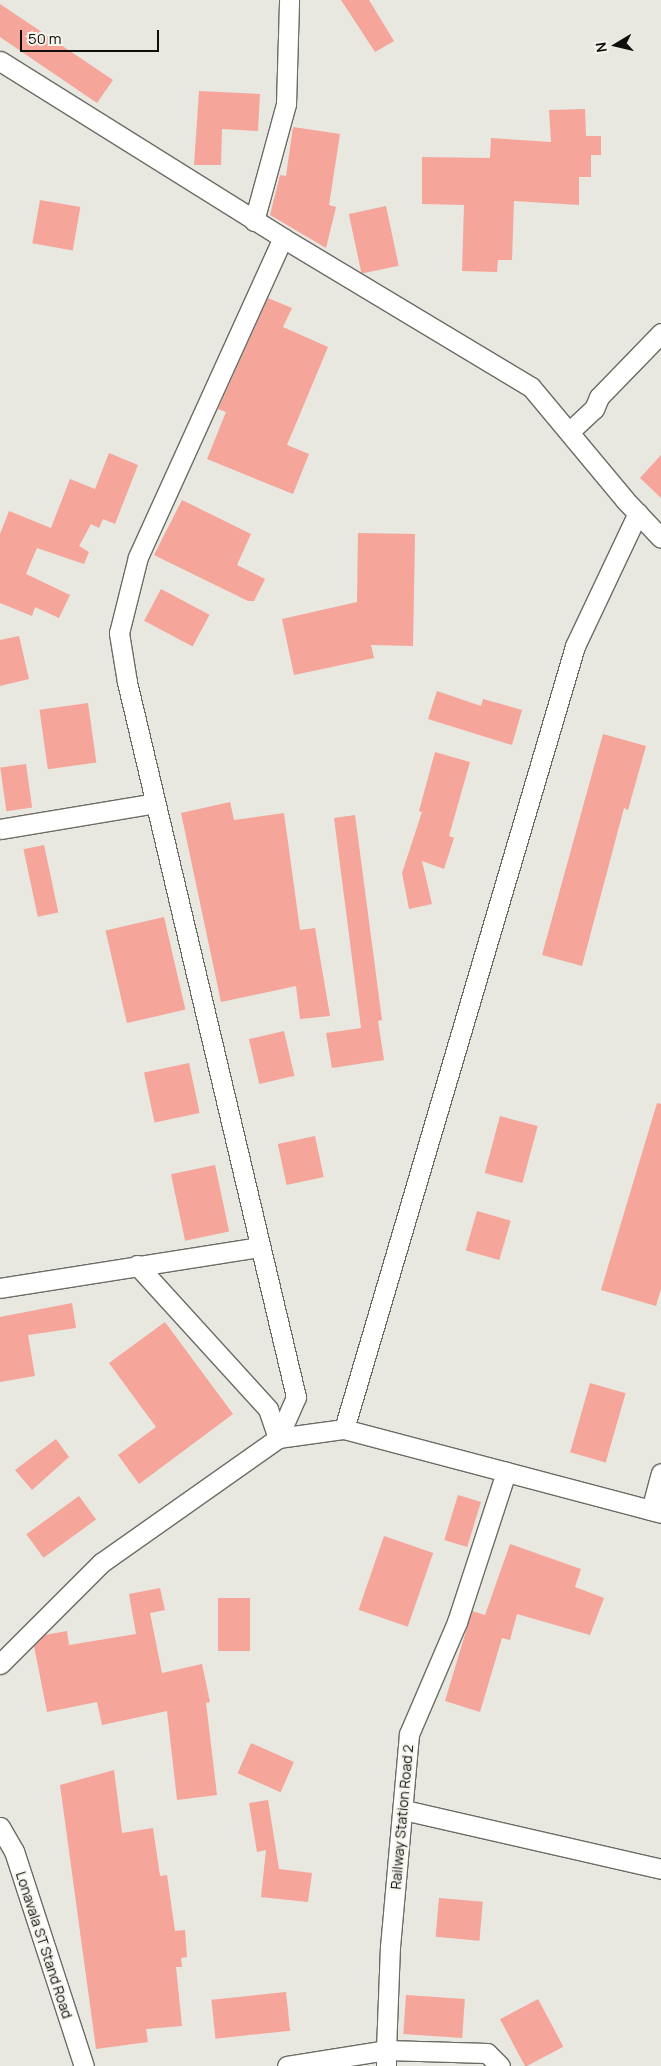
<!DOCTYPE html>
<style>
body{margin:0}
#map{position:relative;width:661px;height:2066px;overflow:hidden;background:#e8e7e0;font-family:Manrope,sans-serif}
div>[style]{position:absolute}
.building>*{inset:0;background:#f5a599;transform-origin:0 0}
.roads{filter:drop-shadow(1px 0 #6c6c66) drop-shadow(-1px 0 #6c6c66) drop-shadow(0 1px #6c6c66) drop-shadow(0 -1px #6c6c66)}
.street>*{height:19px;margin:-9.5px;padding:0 9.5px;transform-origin:9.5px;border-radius:9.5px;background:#fff}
span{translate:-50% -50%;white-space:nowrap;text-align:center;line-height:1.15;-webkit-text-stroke:4px #f5f4ed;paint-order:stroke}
.street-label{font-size:14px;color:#0e0e0c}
.north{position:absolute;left:591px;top:20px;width:50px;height:50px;-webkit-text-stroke:4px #f5f4ed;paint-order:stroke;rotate:261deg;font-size:14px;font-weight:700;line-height:20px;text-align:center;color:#0e0e0c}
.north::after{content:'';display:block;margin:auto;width:18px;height:22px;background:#0e0e0c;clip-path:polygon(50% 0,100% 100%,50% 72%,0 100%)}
.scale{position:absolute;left:20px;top:30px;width:139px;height:22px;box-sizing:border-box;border:2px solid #0e0e0c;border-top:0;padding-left:6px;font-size:15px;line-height:18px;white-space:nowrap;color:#0e0e0c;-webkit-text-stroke:4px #f5f4ed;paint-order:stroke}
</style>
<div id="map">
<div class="building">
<i style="clip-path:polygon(341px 0,369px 0,394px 41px,375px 52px)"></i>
<i style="clip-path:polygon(0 4px,113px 80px,97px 103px,0 37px)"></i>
<i style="clip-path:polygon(199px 91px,260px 94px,258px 131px,222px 129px,221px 165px,194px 165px)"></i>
<i style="clip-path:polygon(585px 109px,586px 136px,601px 136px,601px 155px,591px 155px,591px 177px,579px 177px,579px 205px,514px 201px,512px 260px,498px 260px,497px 272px,462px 271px,464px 205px,422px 204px,422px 157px,490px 158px,491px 138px,551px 142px,549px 110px)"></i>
<i style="clip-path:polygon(293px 127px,340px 134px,329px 205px,336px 207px,326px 248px,270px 215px,280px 175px,286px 176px)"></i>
<i style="left:40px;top:200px;width:41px;height:44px;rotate:10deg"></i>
<i style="left:386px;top:206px;width:61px;height:38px;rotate:78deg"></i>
<i style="clip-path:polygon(268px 298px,292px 308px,283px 327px,328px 347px,287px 445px,309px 454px,293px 494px,207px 459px,226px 412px,218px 409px)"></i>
<i style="clip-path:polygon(109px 453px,138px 465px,115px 524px,103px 519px,99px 528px,91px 524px,79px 546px,89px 552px,84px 564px,37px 548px,26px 574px,70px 595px,59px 618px,35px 607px,32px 616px,0 603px,0 534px,9px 511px,51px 528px,70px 479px,95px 489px)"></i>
<i style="clip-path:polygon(661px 455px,661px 498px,640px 478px)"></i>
<i style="clip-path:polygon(182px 500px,251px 534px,237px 565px,265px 579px,254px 601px,248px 601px,154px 555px)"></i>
<i style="clip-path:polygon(358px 533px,415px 534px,413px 646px,371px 645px,374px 658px,294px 675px,282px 619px,357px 602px)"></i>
<i style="left:161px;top:589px;width:55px;height:36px;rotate:28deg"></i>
<i style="clip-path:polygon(19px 636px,29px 679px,0 686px,0 640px)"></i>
<i style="clip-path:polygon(437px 691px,481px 706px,483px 699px,522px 710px,512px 745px,428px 719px)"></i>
<i style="left:88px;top:703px;width:60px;height:49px;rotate:82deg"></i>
<i style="clip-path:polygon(603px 734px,646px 746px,628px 810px,624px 808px,582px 966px,542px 955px)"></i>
<i style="clip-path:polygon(435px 752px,470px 762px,449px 836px,454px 838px,444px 869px,422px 861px,432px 904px,409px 909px,402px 873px,422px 812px,419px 811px)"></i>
<i style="left:26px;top:764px;width:44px;height:26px;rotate:82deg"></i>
<i style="clip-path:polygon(230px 802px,234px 820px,284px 813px,300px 930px,315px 928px,330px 1016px,300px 1019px,296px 986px,221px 1002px,181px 813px)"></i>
<i style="clip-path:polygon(355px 815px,382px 1020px,378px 1021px,384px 1060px,332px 1068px,326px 1033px,361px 1028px,334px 818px)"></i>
<i style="left:44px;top:845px;width:69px;height:21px;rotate:78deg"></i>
<i style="left:164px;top:917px;width:95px;height:60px;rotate:77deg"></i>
<i style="left:284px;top:1031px;width:46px;height:36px;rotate:77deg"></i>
<i style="left:189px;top:1063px;width:51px;height:46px;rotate:78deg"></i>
<i style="clip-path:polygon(657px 1103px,661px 1104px,661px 1289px,656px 1306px,601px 1290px)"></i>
<i style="left:500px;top:1116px;width:39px;height:59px;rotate:15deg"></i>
<i style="left:315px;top:1136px;width:42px;height:38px;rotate:78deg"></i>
<i style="left:215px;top:1165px;width:68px;height:45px;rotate:78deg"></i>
<i style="left:477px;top:1211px;width:35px;height:41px;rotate:16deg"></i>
<i style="clip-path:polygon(72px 1303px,76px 1328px,28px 1335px,35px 1376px,0 1382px,0 1317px)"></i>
<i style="clip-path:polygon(165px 1322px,233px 1414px,139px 1484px,118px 1455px,156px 1427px,109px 1363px)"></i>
<i style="left:590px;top:1383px;width:37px;height:72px;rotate:16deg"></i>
<i style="clip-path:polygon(56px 1439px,69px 1457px,32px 1490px,15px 1470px)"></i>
<i style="left:458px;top:1495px;width:24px;height:47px;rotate:17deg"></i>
<i style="left:79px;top:1496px;width:29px;height:65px;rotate:54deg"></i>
<i style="left:384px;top:1536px;width:52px;height:78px;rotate:19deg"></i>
<i style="clip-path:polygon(510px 1544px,581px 1569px,575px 1587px,604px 1598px,590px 1635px,517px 1614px,510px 1640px,502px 1638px,480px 1712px,445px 1701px,472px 1611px,485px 1615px)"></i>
<i style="clip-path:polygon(160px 1588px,165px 1610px,150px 1613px,162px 1673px,202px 1664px,210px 1702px,206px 1703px,217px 1795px,177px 1800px,167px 1711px,102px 1725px,97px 1702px,47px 1712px,34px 1646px,45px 1635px,67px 1631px,69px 1645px,136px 1634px,129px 1594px)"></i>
<i style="left:218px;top:1598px;width:32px;height:53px"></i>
<i style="left:251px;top:1743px;width:47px;height:33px;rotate:24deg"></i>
<i style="clip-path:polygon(114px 1770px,122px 1833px,153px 1828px,160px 1876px,167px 1875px,175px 1931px,185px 1930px,187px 1957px,181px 1958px,182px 1967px,176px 1967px,182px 2026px,146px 2029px,148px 2042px,96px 2049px,60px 1785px)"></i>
<i style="clip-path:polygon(268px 1800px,279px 1869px,312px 1873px,308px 1902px,261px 1897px,266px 1850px,257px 1852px,249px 1803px)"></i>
<i style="left:439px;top:1898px;width:44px;height:39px;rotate:5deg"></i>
<i style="left:286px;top:1992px;width:39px;height:75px;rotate:84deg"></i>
<i style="left:406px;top:1995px;width:59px;height:39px;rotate:4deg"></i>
<i style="left:538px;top:1999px;width:54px;height:43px;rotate:62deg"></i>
</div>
<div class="roads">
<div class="street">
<i style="left:0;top:61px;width:334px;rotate:32deg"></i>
<i style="left:283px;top:238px;width:289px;rotate:31deg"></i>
<i style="left:531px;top:387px;width:147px;rotate:50.2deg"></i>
<i style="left:625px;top:500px;width:52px;rotate:46.5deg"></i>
<i style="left:254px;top:221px;width:121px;rotate:-74.7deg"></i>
<i style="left:286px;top:104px;width:104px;rotate:-88.3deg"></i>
<i style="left:569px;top:432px;width:34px;rotate:-43deg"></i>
<i style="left:594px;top:409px;width:13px;rotate:-67deg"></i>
<i style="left:599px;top:397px;width:89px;rotate:-45.9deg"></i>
<i style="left:0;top:829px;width:157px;rotate:-9.5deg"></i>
<i style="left:137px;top:1265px;width:195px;rotate:47.7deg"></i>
<i style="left:268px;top:1409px;width:31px;rotate:71deg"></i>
<i style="left:0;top:1288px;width:262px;rotate:-9deg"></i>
<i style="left:344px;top:1429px;width:816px;rotate:-73.56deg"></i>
<i style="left:575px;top:646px;width:147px;rotate:-64.7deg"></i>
<i style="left:278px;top:1438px;width:45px;rotate:-66.3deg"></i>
<i style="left:296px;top:1397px;width:735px;rotate:-103.3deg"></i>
<i style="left:127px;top:682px;width:50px;rotate:-99.3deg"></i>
<i style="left:119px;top:633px;width:78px;rotate:-76deg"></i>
<i style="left:138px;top:557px;width:350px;rotate:-65.6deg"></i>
<i style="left:651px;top:1510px;width:38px;rotate:-75deg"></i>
<i style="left:0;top:1664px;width:143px;rotate:-45deg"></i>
<i style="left:101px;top:1563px;width:217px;rotate:-35.2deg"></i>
<i style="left:278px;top:1438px;width:67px;rotate:-7.8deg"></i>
<i style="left:344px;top:1429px;width:328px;rotate:14.8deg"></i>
<i style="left:404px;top:1810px;width:264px;rotate:12.9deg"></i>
<i style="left:0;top:1827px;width:28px;rotate:60deg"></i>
<i style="left:14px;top:1851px;width:226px;rotate:72deg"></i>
<i style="left:287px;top:2066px;width:100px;rotate:-9.2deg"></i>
<i style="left:386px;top:2050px;width:103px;rotate:-87.8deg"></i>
<i style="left:390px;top:1947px;width:214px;rotate:-84.9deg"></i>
<i style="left:409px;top:1734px;width:122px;rotate:-66.8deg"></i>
<i style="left:457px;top:1622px;width:158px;rotate:-71.9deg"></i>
<i style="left:386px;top:2066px;width:16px;rotate:-90deg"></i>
<i style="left:386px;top:2050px;width:101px;rotate:1.7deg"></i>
<i style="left:487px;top:2053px;width:18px;rotate:45deg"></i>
</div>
</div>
<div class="street-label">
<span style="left:402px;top:1817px;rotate:-85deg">Railway Station Road 2</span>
<span style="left:44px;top:1945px;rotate:72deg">Lonavala ST Stand Road</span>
</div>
<div class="north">N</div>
<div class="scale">50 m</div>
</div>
